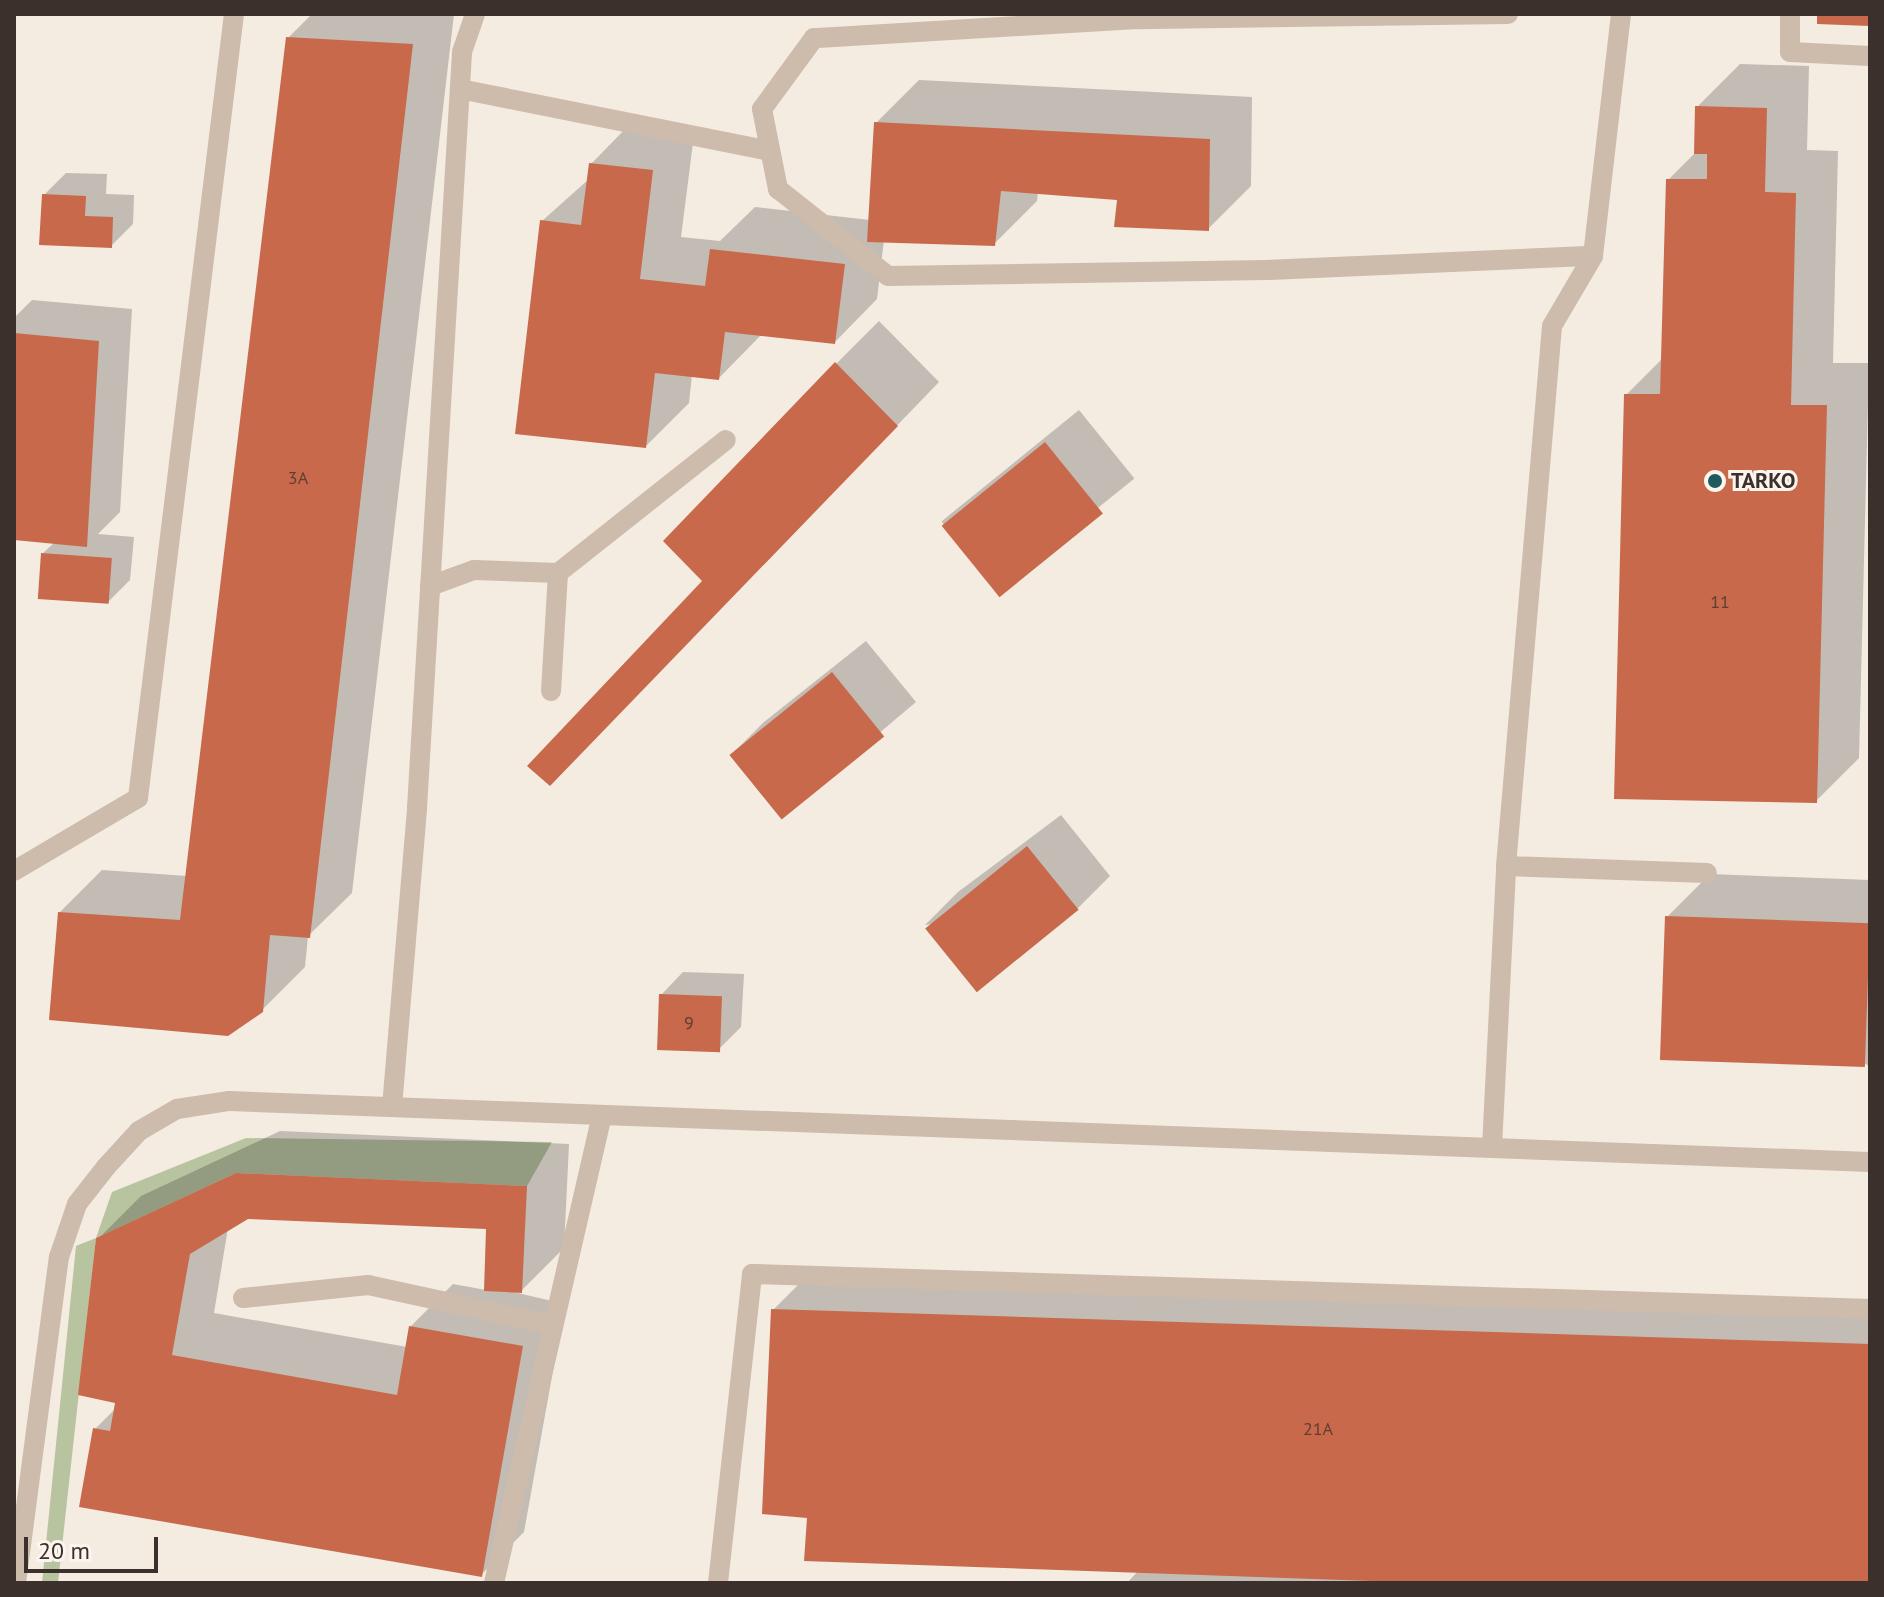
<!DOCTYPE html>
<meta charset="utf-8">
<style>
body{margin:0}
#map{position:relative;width:1884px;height:1597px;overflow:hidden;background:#f4ebe1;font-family:"PT Sans",sans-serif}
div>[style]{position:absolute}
.green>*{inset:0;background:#b8c4a0}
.shadow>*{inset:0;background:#0003;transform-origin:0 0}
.building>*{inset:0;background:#c8694b;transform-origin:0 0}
.lane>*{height:20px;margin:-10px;padding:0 10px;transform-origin:10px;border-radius:10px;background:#cdbbac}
.dots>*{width:22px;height:22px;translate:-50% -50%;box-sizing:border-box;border:4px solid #fbf5ee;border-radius:50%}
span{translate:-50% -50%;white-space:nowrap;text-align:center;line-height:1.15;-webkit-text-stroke:6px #fbf5ee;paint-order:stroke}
.number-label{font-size:18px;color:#5e3e33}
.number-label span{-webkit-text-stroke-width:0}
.poi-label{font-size:22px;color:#3b302b;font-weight:700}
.left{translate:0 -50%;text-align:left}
.frame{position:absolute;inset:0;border:16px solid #3b302b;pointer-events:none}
.scale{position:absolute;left:24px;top:1537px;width:134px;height:36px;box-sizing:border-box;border:4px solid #3b302b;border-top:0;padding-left:10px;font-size:24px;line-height:28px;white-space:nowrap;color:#3b302b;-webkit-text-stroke:6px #fbf5ee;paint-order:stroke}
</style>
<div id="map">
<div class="green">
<i style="clip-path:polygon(246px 1138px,552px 1142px,527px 1186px,236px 1173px,96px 1238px,58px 1583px,42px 1583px,76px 1246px,96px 1238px,112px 1192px)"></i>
</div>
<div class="shadow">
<i style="clip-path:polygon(312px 14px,454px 14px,352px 893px,308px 936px,305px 967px,261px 1011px,59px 913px,102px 870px,187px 876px,288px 38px)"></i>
<i style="clip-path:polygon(1740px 64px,1809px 66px,1807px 150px,1838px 151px,1833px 363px,1869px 363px,1859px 758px,1816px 801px,1626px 395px,1663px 358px,1668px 180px,1696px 152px,1697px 107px)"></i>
<i style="clip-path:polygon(919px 80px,1252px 97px,1251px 186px,1208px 229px,1119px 198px,1038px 192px,1037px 201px,994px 244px,884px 240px,877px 299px,835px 342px,762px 334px,719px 378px,692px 375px,689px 403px,646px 446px,542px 221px,589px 179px,591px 164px,633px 121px,695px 127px,681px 237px,720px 241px,755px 207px,870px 220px,876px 123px)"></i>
<i style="clip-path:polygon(66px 173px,107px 174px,106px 194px,134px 195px,133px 224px,111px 246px,44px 195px)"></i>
<i style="clip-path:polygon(32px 300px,132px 309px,120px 512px,98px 534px,134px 537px,130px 580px,108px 602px,43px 553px,55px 542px,14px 538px,14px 318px)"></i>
<i style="clip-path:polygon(879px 321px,939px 382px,593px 741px,705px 581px,836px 364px)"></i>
<i style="left:1079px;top:410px;width:88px;height:177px;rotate:51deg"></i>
<i style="clip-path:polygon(866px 641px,916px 702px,782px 815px,731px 755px,764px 722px)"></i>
<i style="clip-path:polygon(1061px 815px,1110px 876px,1077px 909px,925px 925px,958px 892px)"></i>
<i style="clip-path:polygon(1710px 874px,1870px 880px,1870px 1067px,1667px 917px)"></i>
<i style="clip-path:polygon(683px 972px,744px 974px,741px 1027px,719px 1049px,661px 995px)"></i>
<i style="clip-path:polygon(evenodd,280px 1131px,569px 1144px,564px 1248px,521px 1291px,505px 1290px,565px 1304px,524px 1532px,481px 1575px,95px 1429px,116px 1408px,98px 1239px,141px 1196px,280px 1131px,247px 1217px,488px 1227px,486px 1290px,453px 1284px,410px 1327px,407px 1347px,214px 1313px,228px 1228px,247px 1217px)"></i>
<i style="clip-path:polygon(816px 1267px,1870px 1301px,1870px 1583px,1127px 1583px,1138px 1571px,809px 1516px,773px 1310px)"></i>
</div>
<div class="building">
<i style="clip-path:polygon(1817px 14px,1870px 14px,1870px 26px,1817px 24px)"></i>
<i style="clip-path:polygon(286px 37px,413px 44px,310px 938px,270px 935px,263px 1012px,228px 1036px,49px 1020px,58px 912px,180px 920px)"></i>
<i style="clip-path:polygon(1695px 106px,1767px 108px,1765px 192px,1796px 193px,1791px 405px,1827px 405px,1817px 803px,1614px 799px,1624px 394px,1660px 394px,1666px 179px,1707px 179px,1707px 154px,1694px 154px)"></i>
<i style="clip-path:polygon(874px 122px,1210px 139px,1209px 231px,1114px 227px,1117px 200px,1001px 191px,995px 246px,867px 242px)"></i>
<i style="clip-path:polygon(589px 163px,653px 170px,640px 279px,705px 286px,710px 249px,845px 264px,835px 344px,725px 332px,719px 380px,655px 373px,646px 448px,515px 434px,540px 220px,581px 225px)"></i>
<i style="clip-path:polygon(42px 194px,86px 196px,85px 216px,113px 217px,112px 248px,39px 245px)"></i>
<i style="clip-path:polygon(14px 333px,99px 341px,87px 547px,14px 540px)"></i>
<i style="clip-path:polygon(835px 362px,898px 426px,550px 786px,527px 766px,702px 581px,663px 541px)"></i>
<i style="left:1045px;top:442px;width:92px;height:133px;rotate:51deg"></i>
<i style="left:41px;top:553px;width:71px;height:46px;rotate:4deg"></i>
<i style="left:832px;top:672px;width:83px;height:132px;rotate:51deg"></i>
<i style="left:1027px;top:846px;width:82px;height:131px;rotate:51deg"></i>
<i style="left:1665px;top:916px;width:205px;height:144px;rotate:2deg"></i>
<i style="left:659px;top:994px;width:63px;height:56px;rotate:2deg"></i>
<i style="clip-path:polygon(236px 1173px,527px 1186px,522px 1293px,484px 1291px,486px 1229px,248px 1219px,190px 1254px,172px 1355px,397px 1395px,409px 1326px,523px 1346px,482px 1577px,79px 1507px,93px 1428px,110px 1431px,115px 1403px,78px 1395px,96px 1238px)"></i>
<i style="clip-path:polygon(771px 1309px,1870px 1344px,1870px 1583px,1430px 1583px,804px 1561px,807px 1518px,762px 1514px)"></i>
</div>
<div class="lane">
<i style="left:1508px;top:14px;width:371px;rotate:179.2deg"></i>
<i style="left:1137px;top:19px;width:324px;rotate:176.6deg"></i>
<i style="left:814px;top:38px;width:88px;rotate:126.2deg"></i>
<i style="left:762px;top:109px;width:82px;rotate:78.7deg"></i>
<i style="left:778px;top:189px;width:140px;rotate:38.3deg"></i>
<i style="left:888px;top:276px;width:379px;rotate:-0.9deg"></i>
<i style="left:1267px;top:270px;width:326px;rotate:-2.5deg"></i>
<i style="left:1790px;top:14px;width:38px;rotate:90deg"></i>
<i style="left:1790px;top:52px;width:80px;rotate:2.9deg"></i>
<i style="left:460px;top:89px;width:316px;rotate:11.3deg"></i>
<i style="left:430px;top:586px;width:47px;rotate:-20deg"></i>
<i style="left:474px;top:570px;width:84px;rotate:2deg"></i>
<i style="left:558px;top:573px;width:214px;rotate:-38.4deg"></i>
<i style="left:551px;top:691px;width:118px;rotate:-86.6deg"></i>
<i style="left:1506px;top:866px;width:201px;rotate:2deg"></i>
<i style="left:14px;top:871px;width:144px;rotate:-30.5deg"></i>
<i style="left:138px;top:798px;width:790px;rotate:-83.02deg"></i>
<i style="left:392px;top:1107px;width:300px;rotate:-85.2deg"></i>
<i style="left:417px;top:808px;width:757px;rotate:-86.59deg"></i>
<i style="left:462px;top:52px;width:40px;rotate:-71.1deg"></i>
<i style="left:1492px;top:1147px;width:281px;rotate:-87.1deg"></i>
<i style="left:1506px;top:866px;width:542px;rotate:-85.13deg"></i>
<i style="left:1552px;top:326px;width:81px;rotate:-59.6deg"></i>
<i style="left:1593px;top:256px;width:244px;rotate:-83.4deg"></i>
<i style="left:243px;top:1298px;width:126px;rotate:-5.9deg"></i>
<i style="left:368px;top:1285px;width:189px;rotate:12.2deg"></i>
<i style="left:16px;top:1583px;width:329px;rotate:-82.5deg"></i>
<i style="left:59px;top:1257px;width:56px;rotate:-71.2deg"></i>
<i style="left:77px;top:1204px;width:47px;rotate:-51.9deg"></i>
<i style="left:106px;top:1167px;width:49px;rotate:-47.5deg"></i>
<i style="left:139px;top:1131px;width:44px;rotate:-30.1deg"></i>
<i style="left:177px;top:1109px;width:53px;rotate:-8.7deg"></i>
<i style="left:229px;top:1101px;width:1642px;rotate:2.13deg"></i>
<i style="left:494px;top:1583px;width:480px;rotate:-77deg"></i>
<i style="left:718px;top:1583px;width:311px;rotate:-83.7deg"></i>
<i style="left:752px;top:1274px;width:1119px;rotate:1.79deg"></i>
</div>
<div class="dots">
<i style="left:1715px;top:481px;background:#1f5a5e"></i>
</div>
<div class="number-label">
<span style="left:298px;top:478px">3А</span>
<span style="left:1720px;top:602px">11</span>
<span style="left:689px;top:1023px">9</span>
<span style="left:1318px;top:1429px">21А</span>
</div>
<div class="poi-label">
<span class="left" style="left:1731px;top:481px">TARKO</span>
</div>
<div class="frame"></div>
<div class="scale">20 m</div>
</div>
